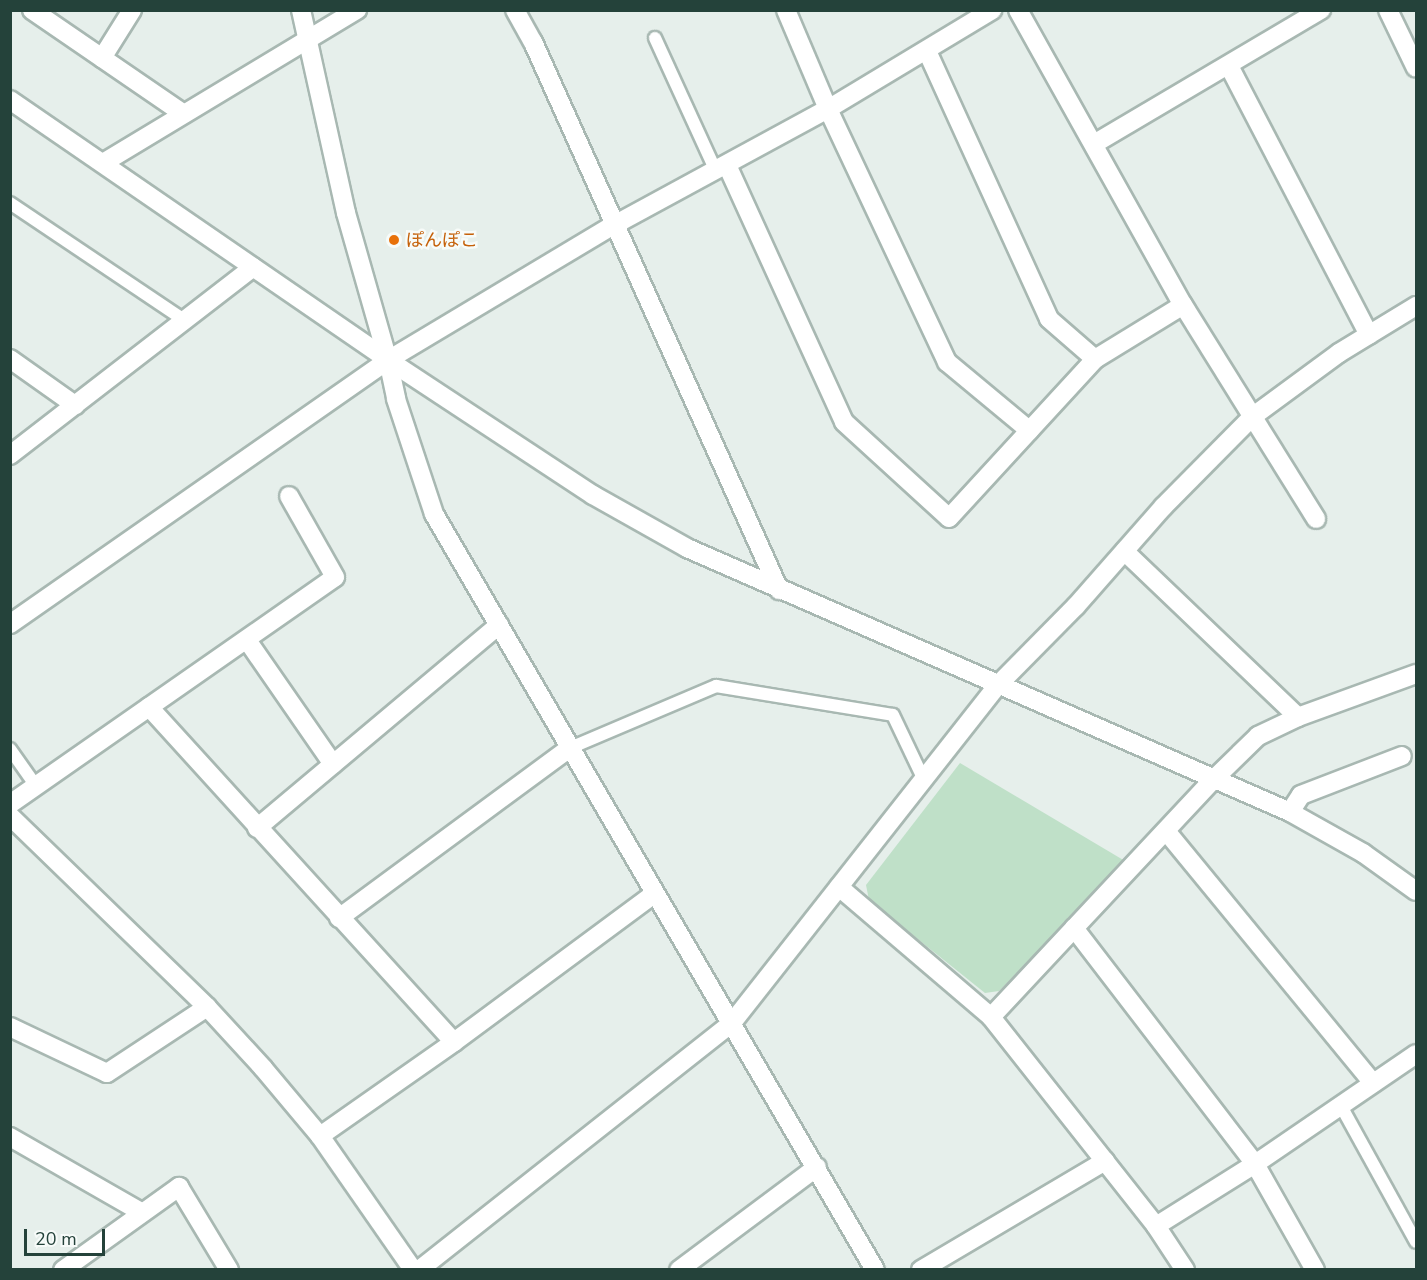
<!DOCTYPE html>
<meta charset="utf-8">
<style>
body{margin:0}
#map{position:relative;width:1427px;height:1280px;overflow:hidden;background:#e6efeb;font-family:"Nunito Sans","Noto Sans JP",sans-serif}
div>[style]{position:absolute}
.green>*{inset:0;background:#bfe0c8}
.roads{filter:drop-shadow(2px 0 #a8b8b2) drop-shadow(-2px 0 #a8b8b2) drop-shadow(0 2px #a8b8b2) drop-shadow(0 -2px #a8b8b2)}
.lane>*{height:12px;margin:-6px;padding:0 6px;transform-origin:6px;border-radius:6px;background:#fff}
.street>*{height:18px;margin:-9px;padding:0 9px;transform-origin:9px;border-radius:9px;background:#fff}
.secondary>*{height:18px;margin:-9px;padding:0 9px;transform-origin:9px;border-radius:9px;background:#fff}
.dots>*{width:16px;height:16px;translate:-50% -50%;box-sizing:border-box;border:3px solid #f7fbf9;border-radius:50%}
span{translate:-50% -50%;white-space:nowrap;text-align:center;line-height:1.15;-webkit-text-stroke:5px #f7fbf9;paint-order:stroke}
.food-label{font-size:18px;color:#c56008}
.left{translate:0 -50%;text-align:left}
.frame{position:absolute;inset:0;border:12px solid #24423a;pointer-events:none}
.scale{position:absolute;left:24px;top:1229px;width:81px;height:27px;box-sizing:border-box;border:3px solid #24423a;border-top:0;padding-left:8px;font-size:18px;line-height:21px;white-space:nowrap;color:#24423a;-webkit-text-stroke:4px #f7fbf9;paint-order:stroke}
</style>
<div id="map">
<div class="green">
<i style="clip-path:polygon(960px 763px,1125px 861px,999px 991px,985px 993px,869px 900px,866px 885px)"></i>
</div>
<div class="roads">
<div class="lane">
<i style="left:655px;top:38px;width:146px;rotate:65.4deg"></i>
<i style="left:10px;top:203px;width:210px;rotate:33.9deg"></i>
<i style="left:570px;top:748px;width:159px;rotate:-23deg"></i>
<i style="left:716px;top:686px;width:179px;rotate:9.3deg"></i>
<i style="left:893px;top:715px;width:72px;rotate:64.5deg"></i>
<i style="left:10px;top:749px;width:45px;rotate:54.9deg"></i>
<i style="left:1341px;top:1106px;width:155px;rotate:61.1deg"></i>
</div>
<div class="street">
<i style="left:32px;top:10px;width:184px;rotate:34.4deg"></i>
<i style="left:301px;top:10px;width:208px;rotate:77.5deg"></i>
<i style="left:346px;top:213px;width:153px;rotate:74.1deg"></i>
<i style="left:388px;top:360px;width:40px;rotate:78deg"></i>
<i style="left:396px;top:399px;width:121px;rotate:71.7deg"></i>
<i style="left:434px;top:514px;width:875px;rotate:59.74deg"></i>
<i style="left:515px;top:10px;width:37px;rotate:61deg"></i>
<i style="left:533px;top:42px;width:601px;rotate:65.82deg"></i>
<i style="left:786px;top:10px;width:108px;rotate:67deg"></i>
<i style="left:828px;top:109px;width:280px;rotate:64.8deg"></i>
<i style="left:947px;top:362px;width:107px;rotate:39.7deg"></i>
<i style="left:1018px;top:10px;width:338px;rotate:60.8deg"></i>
<i style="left:1183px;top:305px;width:252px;rotate:58.1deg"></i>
<i style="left:927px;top:51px;width:294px;rotate:65.5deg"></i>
<i style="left:1049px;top:319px;width:61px;rotate:41deg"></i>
<i style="left:102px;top:58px;width:57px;rotate:-58deg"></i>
<i style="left:1229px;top:66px;width:303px;rotate:62.5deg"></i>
<i style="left:1094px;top:144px;width:264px;rotate:-30.6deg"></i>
<i style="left:103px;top:163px;width:297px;rotate:-31.1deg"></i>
<i style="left:727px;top:165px;width:282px;rotate:65.5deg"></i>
<i style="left:844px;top:422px;width:142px;rotate:42.4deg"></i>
<i style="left:949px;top:518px;width:216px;rotate:-47.4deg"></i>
<i style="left:1095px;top:359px;width:103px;rotate:-31.5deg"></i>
<i style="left:10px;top:359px;width:80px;rotate:35.3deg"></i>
<i style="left:10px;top:455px;width:307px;rotate:-37.7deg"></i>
<i style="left:10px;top:624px;width:461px;rotate:-34.9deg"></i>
<i style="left:388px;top:360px;width:263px;rotate:-30.9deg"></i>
<i style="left:614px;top:225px;width:243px;rotate:-28.5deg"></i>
<i style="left:828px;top:109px;width:192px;rotate:-31.1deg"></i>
<i style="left:247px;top:640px;width:151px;rotate:55.3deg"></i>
<i style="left:149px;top:707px;width:453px;rotate:47.7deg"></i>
<i style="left:1298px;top:717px;width:126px;rotate:-20deg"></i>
<i style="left:10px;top:804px;width:396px;rotate:-34.9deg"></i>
<i style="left:335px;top:577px;width:93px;rotate:-119.6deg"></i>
<i style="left:1290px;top:812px;width:20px;rotate:-57deg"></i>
<i style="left:1301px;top:795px;width:108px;rotate:-21.1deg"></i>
<i style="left:257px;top:828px;width:316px;rotate:-40deg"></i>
<i style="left:1166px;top:831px;width:326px;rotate:50.6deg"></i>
<i style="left:839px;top:887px;width:200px;rotate:40.5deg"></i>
<i style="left:991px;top:1017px;width:266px;rotate:51.7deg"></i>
<i style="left:1156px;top:1226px;width:53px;rotate:56.6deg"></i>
<i style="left:339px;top:918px;width:287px;rotate:-36.4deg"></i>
<i style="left:1074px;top:928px;width:297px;rotate:52.5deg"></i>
<i style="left:1255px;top:1164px;width:122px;rotate:60.5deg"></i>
<i style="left:991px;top:1017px;width:328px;rotate:-46.9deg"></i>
<i style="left:1215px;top:778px;width:60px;rotate:-44.3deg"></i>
<i style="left:1258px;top:736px;width:44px;rotate:-25.4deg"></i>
<i style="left:1298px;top:717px;width:240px;rotate:-136.3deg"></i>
<i style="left:10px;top:1027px;width:107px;rotate:25.4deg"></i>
<i style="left:107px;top:1073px;width:120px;rotate:-33.4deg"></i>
<i style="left:320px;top:1136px;width:164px;rotate:-35deg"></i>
<i style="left:454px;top:1042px;width:250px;rotate:-36.5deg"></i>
<i style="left:10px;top:1137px;width:151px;rotate:29.8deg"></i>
<i style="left:1156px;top:1226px;width:117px;rotate:-32.1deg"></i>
<i style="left:1255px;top:1164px;width:195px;rotate:-34.3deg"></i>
<i style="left:63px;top:1270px;width:143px;rotate:-35.6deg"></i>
<i style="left:179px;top:1187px;width:97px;rotate:58.9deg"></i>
<i style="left:419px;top:1270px;width:397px;rotate:-38.3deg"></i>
<i style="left:731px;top:1024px;width:430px;rotate:-51.8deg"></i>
<i style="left:997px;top:686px;width:112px;rotate:-45.4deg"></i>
<i style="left:1076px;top:606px;width:132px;rotate:-48.7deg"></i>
<i style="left:1163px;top:507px;width:127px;rotate:-45.3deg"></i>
<i style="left:1252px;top:417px;width:108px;rotate:-36.3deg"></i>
<i style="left:1339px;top:353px;width:90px;rotate:-31.4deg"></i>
<i style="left:679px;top:1270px;width:172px;rotate:-36.7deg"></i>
<i style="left:921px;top:1270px;width:214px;rotate:-30.6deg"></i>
</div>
<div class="secondary">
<i style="left:1388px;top:10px;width:64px;rotate:64.2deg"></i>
<i style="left:10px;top:100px;width:459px;rotate:34.5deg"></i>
<i style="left:388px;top:360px;width:245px;rotate:33.4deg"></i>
<i style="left:593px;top:495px;width:108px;rotate:29.4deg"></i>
<i style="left:687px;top:548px;width:658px;rotate:23.64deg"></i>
<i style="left:1290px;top:812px;width:84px;rotate:29.3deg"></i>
<i style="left:1363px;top:853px;width:65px;rotate:35.6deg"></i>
<i style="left:10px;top:816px;width:274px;rotate:44.1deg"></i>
<i style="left:207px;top:1007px;width:83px;rotate:47.4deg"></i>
<i style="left:263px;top:1068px;width:89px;rotate:50deg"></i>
<i style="left:320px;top:1136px;width:163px;rotate:55.2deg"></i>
</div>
</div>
<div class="dots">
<i style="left:394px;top:240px;background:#e8710a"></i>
</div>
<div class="food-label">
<span class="left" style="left:406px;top:240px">ぽんぽこ</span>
</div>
<div class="frame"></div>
<div class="scale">20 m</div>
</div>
